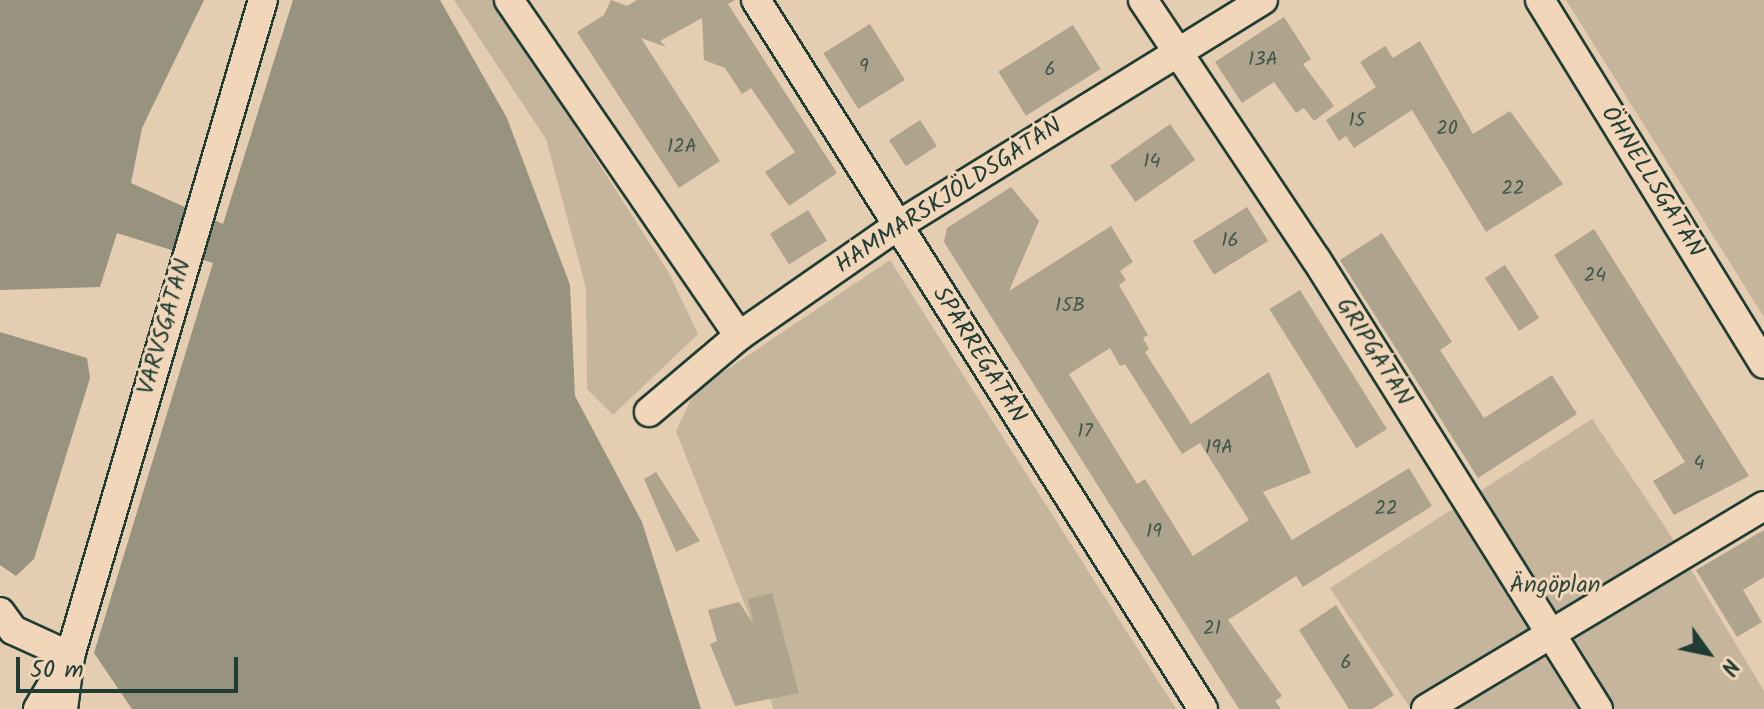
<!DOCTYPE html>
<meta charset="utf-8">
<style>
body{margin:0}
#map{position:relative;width:1764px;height:709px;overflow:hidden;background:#e5cdb1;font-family:Kalam,sans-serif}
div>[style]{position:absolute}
.green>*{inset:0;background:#c4b59c}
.water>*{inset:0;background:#97937f}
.building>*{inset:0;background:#aea48d;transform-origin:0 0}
.roads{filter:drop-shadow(2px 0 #1f3d34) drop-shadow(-2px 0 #1f3d34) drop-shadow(0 2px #1f3d34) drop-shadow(0 -2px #1f3d34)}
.minor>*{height:28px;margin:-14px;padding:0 14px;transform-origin:14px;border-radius:14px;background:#f2d6b9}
span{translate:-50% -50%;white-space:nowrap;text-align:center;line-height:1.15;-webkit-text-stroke:6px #f2d6b9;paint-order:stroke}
.number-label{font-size:20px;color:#43574a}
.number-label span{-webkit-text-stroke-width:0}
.street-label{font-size:24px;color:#1f3d34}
.park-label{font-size:24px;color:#30493e}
.north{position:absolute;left:1668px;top:613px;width:80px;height:80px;-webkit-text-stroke:6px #f2d6b9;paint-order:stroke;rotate:123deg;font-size:22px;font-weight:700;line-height:32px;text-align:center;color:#1f3d34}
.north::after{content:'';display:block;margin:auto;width:28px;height:36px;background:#1f3d34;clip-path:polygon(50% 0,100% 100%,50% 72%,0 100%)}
.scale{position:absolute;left:16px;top:657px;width:222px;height:36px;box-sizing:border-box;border:4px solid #1f3d34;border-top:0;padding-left:10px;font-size:24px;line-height:28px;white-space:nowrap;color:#1f3d34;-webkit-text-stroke:6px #f2d6b9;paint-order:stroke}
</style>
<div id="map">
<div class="green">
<i style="clip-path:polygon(454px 0,494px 0,669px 273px,698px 334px,613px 415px,587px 389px,586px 288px,546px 139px)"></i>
<i style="clip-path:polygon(1566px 0,1764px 0,1764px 317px)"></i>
<i style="clip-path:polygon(890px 260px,1176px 709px,773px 709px,753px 625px,676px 431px,695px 391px)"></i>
<i style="clip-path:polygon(1592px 419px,1666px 528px,1764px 691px,1764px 709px,1411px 709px,1330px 588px)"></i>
</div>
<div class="water">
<i style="clip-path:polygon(0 0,204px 0,142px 128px,131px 183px,223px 224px,293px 0,440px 0,507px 118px,570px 285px,575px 396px,642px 522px,701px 709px,132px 709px,94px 653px,213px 263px,117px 233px,100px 287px,0 290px)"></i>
<i style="clip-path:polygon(0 332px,87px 358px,90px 378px,34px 559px,16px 576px,0 565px)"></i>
</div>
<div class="building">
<i style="clip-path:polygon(611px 0,627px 6px,637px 0,735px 0,728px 4px,837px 173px,789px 206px,765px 172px,795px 152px,751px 88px,742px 94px,725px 68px,704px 60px,702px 18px,660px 41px,666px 47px,641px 38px,720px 161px,679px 188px,577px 32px,604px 15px)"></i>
<i style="clip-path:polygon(1284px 17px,1311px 59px,1303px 64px,1334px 106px,1314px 121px,1304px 108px,1296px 113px,1274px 82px,1242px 103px,1215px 62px)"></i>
<i style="left:870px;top:24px;width:66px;height:55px;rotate:58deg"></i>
<i style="left:1073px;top:25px;width:52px;height:88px;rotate:58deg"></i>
<i style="clip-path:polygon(1420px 41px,1473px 134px,1510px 111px,1563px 184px,1486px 232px,1412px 110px,1354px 148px,1346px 136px,1339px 141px,1326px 120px,1376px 87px,1360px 62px,1385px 46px,1393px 58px)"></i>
<i style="left:920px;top:120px;width:31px;height:37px;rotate:57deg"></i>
<i style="left:1170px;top:124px;width:44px;height:73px;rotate:55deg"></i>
<i style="clip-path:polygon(evenodd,1011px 187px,1039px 221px,1009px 291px,1111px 226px,1133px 262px,1120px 271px,1126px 280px,1119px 285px,1148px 335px,1143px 338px,1149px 349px,1145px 352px,1191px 424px,1269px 372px,1311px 473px,1263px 492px,1292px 540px,1409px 468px,1432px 506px,1303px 587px,1296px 576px,1228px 620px,1282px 696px,1275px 701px,1281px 709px,1239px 709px,944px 242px,947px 228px,1011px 187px,1110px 348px,1120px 366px,1125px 364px,1182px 454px,1200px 443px,1249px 520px,1193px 556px,1145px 479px,1137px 484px,1069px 374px,1110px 348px)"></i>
<i style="left:1247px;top:207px;width:40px;height:64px;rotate:58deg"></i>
<i style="left:808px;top:210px;width:36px;height:45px;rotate:58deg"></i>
<i style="clip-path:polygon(1594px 229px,1749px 476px,1674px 515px,1653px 481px,1685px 462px,1554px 255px)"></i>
<i style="clip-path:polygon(1382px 233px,1452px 342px,1440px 350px,1484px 418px,1552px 375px,1577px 414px,1478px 478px,1340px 260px)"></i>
<i style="left:1505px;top:265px;width:63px;height:24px;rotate:57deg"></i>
<i style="left:1300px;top:290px;width:164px;height:36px;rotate:58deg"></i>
<i style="clip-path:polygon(656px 472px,700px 541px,676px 552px,644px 479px)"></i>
<i style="clip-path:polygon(1764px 530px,1764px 577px,1743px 590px,1762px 622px,1737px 637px,1696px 570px)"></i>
<i style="clip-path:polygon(772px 593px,799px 693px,735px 706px,710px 644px,717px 641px,708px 610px,739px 602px,754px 625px,748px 599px)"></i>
<i style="clip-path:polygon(1336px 605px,1394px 695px,1372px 709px,1349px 709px,1299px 630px)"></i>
</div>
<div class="roads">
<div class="minor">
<i style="left:509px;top:0;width:407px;rotate:55.6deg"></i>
<i style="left:756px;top:0;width:838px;rotate:57.77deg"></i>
<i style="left:1143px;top:0;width:311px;rotate:56.3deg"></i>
<i style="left:1316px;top:259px;width:531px;rotate:57.93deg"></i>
<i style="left:1540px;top:0;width:427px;rotate:58.4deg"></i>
<i style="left:649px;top:412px;width:118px;rotate:-40.2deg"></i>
<i style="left:739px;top:336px;width:193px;rotate:-34.8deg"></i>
<i style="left:897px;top:226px;width:430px;rotate:-31.7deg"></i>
<i style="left:0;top:612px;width:22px;rotate:54deg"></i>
<i style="left:13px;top:630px;width:63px;rotate:24.5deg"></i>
<i style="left:38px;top:709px;width:49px;rotate:-59.2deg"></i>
<i style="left:63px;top:709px;width:53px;rotate:-82.5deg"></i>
<i style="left:70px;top:656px;width:684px;rotate:-73.61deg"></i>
<i style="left:1426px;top:709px;width:394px;rotate:-31deg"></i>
</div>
</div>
<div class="number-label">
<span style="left:1263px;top:60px">13A</span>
<span style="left:864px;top:67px">9</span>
<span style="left:1050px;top:70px">6</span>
<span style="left:1357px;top:121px">15</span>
<span style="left:1447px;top:129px">20</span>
<span style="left:682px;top:147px">12A</span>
<span style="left:1152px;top:162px">14</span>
<span style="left:1513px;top:189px">22</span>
<span style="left:1230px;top:241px">16</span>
<span style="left:1595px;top:276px">24</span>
<span style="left:1070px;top:306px">15B</span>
<span style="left:1085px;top:432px">17</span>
<span style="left:1219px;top:448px">19A</span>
<span style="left:1699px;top:464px">4</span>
<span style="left:1386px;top:509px">22</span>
<span style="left:1154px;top:532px">19</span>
<span style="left:1212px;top:629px">21</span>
<span style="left:1346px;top:663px">6</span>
</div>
<div class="street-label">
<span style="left:1652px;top:182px;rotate:58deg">ÖHNELLSGATAN</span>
<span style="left:949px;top:196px;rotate:-33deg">HAMMARSKJÖLDSGATAN</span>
<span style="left:165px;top:327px;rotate:-74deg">VARVSGATAN</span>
<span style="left:1374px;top:352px;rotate:58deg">GRIPGATAN</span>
<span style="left:979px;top:355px;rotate:58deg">SPARREGATAN</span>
</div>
<div class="park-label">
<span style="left:1555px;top:586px">Ängöplan</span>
</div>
<div class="north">N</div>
<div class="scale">50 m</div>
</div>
